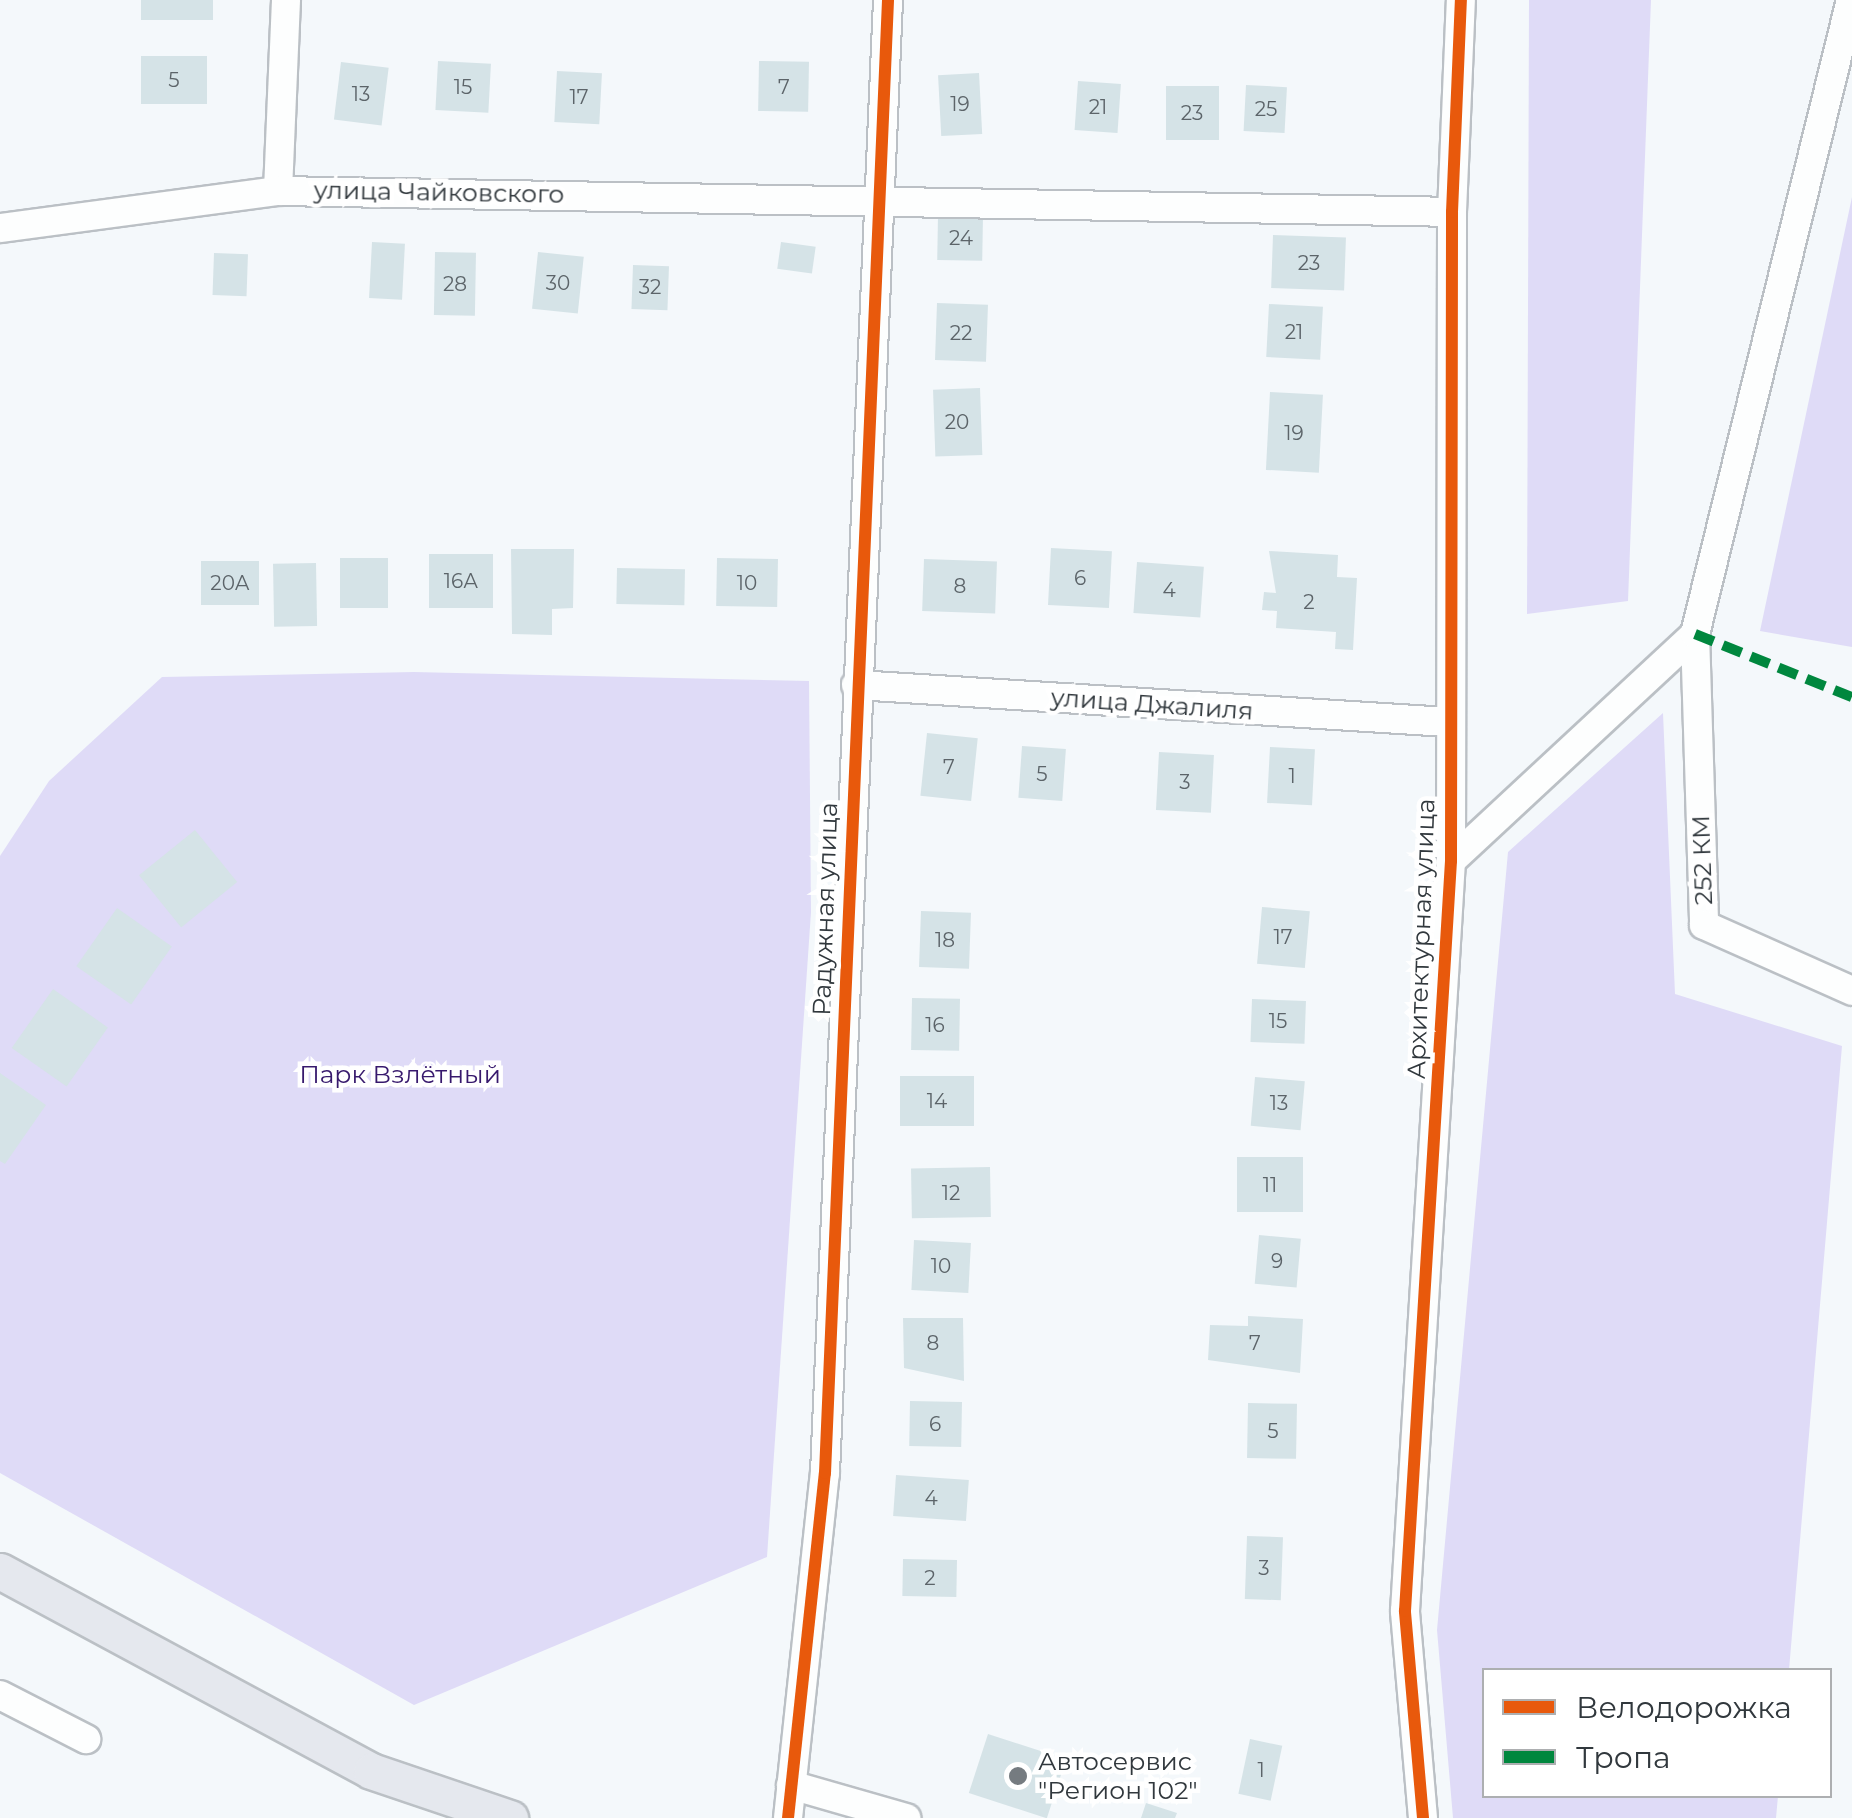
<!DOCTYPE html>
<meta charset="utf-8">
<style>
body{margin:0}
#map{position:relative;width:1852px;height:1818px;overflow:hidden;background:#f4f8fb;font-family:Montserrat,sans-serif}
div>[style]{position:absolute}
.green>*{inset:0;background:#dfdbf7}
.building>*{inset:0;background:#d5e3e7;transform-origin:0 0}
.roads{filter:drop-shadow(2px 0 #bbc0c5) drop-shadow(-2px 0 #bbc0c5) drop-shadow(0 2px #bbc0c5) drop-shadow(0 -2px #bbc0c5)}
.minor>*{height:28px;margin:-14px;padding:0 14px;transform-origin:14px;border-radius:14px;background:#fdfefe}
.major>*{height:35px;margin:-17.5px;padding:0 17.5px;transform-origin:17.5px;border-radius:17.5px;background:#e5e8ee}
.quiet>*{height:10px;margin-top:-5px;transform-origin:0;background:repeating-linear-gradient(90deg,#00873e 0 20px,transparent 0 30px)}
.cycleway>*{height:12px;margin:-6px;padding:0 6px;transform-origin:6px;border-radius:6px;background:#e8590c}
.dots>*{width:28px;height:28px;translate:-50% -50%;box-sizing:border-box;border:5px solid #fff;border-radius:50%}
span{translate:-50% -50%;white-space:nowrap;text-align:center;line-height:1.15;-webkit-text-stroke:9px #fff;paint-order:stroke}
.number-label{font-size:20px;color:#5c6469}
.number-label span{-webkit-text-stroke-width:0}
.street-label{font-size:25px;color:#31383d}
.park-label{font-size:25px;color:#37196d}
.poi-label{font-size:25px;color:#31383d}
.left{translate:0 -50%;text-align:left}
.legend{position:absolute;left:1482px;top:1668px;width:350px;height:130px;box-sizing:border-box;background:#fff;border:2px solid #adafb1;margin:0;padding:12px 18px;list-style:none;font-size:30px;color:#31383d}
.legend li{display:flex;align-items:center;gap:20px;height:50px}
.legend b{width:50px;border:2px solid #adafb1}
</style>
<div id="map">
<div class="green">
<i style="clip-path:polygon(1529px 0,1651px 0,1628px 601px,1527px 614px)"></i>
<i style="clip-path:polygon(1852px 197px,1852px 647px,1760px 631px)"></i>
<i style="clip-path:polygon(414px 672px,809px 681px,811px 912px,767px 1557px,414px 1705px,0 1473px,0 856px,49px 781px,162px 677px)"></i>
<i style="clip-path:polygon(1663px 713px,1675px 994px,1842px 1046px,1789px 1670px,1484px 1670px,1484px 1796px,1778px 1796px,1776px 1818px,1453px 1818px,1437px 1630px,1508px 852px)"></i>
</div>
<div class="building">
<i style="left:141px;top:0;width:72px;height:20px"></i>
<i style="left:141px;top:56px;width:66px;height:48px"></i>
<i style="left:438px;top:61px;width:53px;height:49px;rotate:3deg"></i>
<i style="left:759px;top:61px;width:50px;height:50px;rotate:1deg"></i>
<i style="left:341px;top:62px;width:48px;height:58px;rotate:7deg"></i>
<i style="left:557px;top:71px;width:45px;height:51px;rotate:3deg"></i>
<i style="left:979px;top:73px;width:61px;height:41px;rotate:87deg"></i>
<i style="left:1078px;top:81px;width:43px;height:49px;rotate:4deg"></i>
<i style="left:1246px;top:85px;width:41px;height:46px;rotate:3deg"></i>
<i style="left:1166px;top:86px;width:53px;height:54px"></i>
<i style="left:938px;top:215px;width:45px;height:45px;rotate:1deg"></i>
<i style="left:1273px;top:235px;width:73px;height:53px;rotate:2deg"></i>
<i style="left:372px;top:242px;width:33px;height:56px;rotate:3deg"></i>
<i style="left:781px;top:242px;width:35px;height:27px;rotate:8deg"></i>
<i style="left:435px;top:252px;width:41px;height:63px;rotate:1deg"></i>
<i style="left:538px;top:252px;width:46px;height:57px;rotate:6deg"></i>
<i style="left:214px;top:253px;width:34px;height:42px;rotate:2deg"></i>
<i style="left:633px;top:265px;width:36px;height:44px;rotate:2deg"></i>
<i style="left:937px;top:303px;width:51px;height:57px;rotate:2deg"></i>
<i style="left:1269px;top:304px;width:54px;height:53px;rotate:3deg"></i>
<i style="left:980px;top:388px;width:67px;height:47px;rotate:88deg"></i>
<i style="left:1270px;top:392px;width:53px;height:78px;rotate:3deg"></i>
<i style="left:1051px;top:548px;width:61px;height:57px;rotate:3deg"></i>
<i style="clip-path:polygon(511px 549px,574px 549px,573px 608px,552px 609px,552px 635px,512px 634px)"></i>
<i style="clip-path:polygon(1269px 551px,1338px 555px,1337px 577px,1357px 578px,1353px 650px,1335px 649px,1336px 632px,1276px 628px,1277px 611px,1262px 610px,1264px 592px,1276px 593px)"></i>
<i style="left:429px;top:554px;width:64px;height:54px"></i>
<i style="left:340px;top:558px;width:48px;height:50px"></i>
<i style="left:717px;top:558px;width:61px;height:48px;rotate:1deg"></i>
<i style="left:924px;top:559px;width:73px;height:52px;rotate:2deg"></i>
<i style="left:201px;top:561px;width:58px;height:44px"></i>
<i style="left:1137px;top:562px;width:67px;height:51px;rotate:4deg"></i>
<i style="left:316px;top:563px;width:63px;height:43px;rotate:89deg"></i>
<i style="left:617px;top:568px;width:68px;height:36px;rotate:1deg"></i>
<i style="left:927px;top:733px;width:51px;height:63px;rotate:6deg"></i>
<i style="left:1022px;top:746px;width:44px;height:52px;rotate:4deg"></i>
<i style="left:1270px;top:747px;width:45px;height:56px;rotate:3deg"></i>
<i style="left:1159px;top:752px;width:55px;height:58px;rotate:3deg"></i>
<i style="left:195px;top:830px;width:67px;height:72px;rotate:51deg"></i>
<i style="left:1262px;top:907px;width:48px;height:57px;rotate:5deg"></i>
<i style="left:117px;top:908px;width:67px;height:71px;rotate:35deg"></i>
<i style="left:921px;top:911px;width:50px;height:56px;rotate:2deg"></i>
<i style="left:53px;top:989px;width:67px;height:72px;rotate:35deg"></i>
<i style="left:912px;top:998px;width:48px;height:52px;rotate:1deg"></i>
<i style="left:1252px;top:999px;width:54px;height:43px;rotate:2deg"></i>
<i style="clip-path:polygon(0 1073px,46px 1105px,5px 1164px,0 1161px)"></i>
<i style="left:900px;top:1076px;width:74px;height:50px"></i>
<i style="left:1255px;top:1077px;width:50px;height:49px;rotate:5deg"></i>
<i style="left:1237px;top:1157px;width:66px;height:55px"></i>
<i style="left:990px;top:1167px;width:50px;height:79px;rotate:89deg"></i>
<i style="left:1259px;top:1235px;width:42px;height:49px;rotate:5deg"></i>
<i style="left:914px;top:1240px;width:57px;height:50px;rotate:3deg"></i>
<i style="clip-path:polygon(1248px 1316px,1303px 1319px,1300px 1373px,1208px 1360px,1210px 1325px,1248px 1326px)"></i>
<i style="clip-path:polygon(903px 1318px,963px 1318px,964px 1381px,904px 1368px)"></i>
<i style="left:910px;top:1401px;width:52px;height:45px;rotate:1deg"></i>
<i style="left:1248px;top:1403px;width:49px;height:55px;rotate:1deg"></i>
<i style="left:896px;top:1475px;width:73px;height:41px;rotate:4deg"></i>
<i style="left:1247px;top:1536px;width:36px;height:63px;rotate:2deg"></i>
<i style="left:903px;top:1559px;width:54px;height:37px;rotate:1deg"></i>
<i style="left:988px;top:1734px;width:82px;height:62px;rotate:18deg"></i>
<i style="left:1250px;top:1739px;width:33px;height:56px;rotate:12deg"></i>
<i style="clip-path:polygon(1146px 1803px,1177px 1813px,1175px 1818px,1141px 1818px)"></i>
</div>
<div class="roads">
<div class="minor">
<i style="left:278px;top:191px;width:191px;rotate:-87.6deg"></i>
<i style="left:0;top:228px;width:280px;rotate:-7.6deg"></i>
<i style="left:278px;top:191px;width:1174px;rotate:1.02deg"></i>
<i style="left:1695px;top:634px;width:291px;rotate:88.2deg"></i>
<i style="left:1704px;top:925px;width:162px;rotate:24deg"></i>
<i style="left:856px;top:685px;width:593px;rotate:3.58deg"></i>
<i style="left:1451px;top:861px;width:333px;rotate:-42.9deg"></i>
<i style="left:1695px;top:634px;width:653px;rotate:-76.18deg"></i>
<i style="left:0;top:1695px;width:97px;rotate:27.1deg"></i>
<i style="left:791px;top:1785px;width:120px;rotate:16deg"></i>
<i style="left:788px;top:1818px;width:347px;rotate:-83.9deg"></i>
<i style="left:825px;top:1473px;width:1474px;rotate:-87.55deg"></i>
<i style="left:1423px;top:1818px;width:208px;rotate:-95deg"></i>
<i style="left:1405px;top:1611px;width:751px;rotate:-86.49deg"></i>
<i style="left:1451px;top:861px;width:649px;rotate:-89.91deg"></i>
<i style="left:1452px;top:212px;width:212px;rotate:-87.6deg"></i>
</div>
<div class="major">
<i style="left:0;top:1571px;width:421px;rotate:28.3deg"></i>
<i style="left:371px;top:1771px;width:147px;rotate:18.7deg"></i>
</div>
</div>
<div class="quiet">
<i style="left:1695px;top:634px;width:169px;rotate:21.9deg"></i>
</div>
<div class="cycleway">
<i style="left:788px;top:1818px;width:347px;rotate:-83.9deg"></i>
<i style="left:825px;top:1473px;width:1474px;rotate:-87.55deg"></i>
<i style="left:1423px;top:1818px;width:208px;rotate:-95deg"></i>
<i style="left:1405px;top:1611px;width:751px;rotate:-86.49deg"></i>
<i style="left:1451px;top:861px;width:649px;rotate:-89.91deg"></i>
<i style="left:1452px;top:212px;width:212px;rotate:-87.6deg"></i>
</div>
<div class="dots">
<i style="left:1018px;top:1776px;background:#757b80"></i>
</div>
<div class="number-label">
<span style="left:174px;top:80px">5</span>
<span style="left:463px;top:87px">15</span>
<span style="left:784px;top:87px">7</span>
<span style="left:361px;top:94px">13</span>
<span style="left:579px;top:97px">17</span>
<span style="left:960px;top:104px">19</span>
<span style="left:1098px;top:107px">21</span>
<span style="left:1266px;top:109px">25</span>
<span style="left:1192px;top:113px">23</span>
<span style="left:961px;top:238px">24</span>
<span style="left:1309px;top:263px">23</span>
<span style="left:558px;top:283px">30</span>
<span style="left:455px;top:284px">28</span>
<span style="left:650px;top:287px">32</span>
<span style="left:1294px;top:332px">21</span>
<span style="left:961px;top:333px">22</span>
<span style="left:957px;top:422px">20</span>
<span style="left:1294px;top:433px">19</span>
<span style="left:1080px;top:578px">6</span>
<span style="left:461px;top:581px">16А</span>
<span style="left:230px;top:583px">20А</span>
<span style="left:747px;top:583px">10</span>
<span style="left:960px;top:586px">8</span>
<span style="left:1169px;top:590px">4</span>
<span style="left:1309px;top:602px">2</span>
<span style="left:949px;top:767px">7</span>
<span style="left:1042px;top:774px">5</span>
<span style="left:1292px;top:776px">1</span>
<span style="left:1185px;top:782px">3</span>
<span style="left:1283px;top:937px">17</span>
<span style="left:945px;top:940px">18</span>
<span style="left:1278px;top:1021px">15</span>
<span style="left:935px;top:1025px">16</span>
<span style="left:937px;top:1101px">14</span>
<span style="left:1279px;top:1103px">13</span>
<span style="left:1270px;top:1185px">11</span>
<span style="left:951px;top:1193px">12</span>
<span style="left:1277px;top:1261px">9</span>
<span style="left:941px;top:1266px">10</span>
<span style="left:933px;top:1343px">8</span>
<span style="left:1255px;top:1343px">7</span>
<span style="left:935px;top:1424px">6</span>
<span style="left:1273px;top:1431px">5</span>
<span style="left:931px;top:1498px">4</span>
<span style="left:1264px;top:1568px">3</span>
<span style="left:930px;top:1578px">2</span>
<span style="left:1261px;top:1770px">1</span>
</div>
<div class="street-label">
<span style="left:439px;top:192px;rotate:1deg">улица Чайковского</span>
<span style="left:1152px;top:704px;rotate:4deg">улица Джалиля</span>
<span style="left:1702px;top:860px;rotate:-92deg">252 КМ</span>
<span style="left:825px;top:909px;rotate:-88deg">Радужная улица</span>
<span style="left:1421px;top:939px;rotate:-88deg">Архитектурная улица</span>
</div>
<div class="park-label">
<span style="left:400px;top:1074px">Парк Взлётный</span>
</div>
<div class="poi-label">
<span class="left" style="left:1038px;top:1776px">Автосервис<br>"Регион 102"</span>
</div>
<ul class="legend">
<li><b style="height:12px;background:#e8590c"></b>Велодорожка</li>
<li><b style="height:12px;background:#00873e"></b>Тропа</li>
</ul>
</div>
